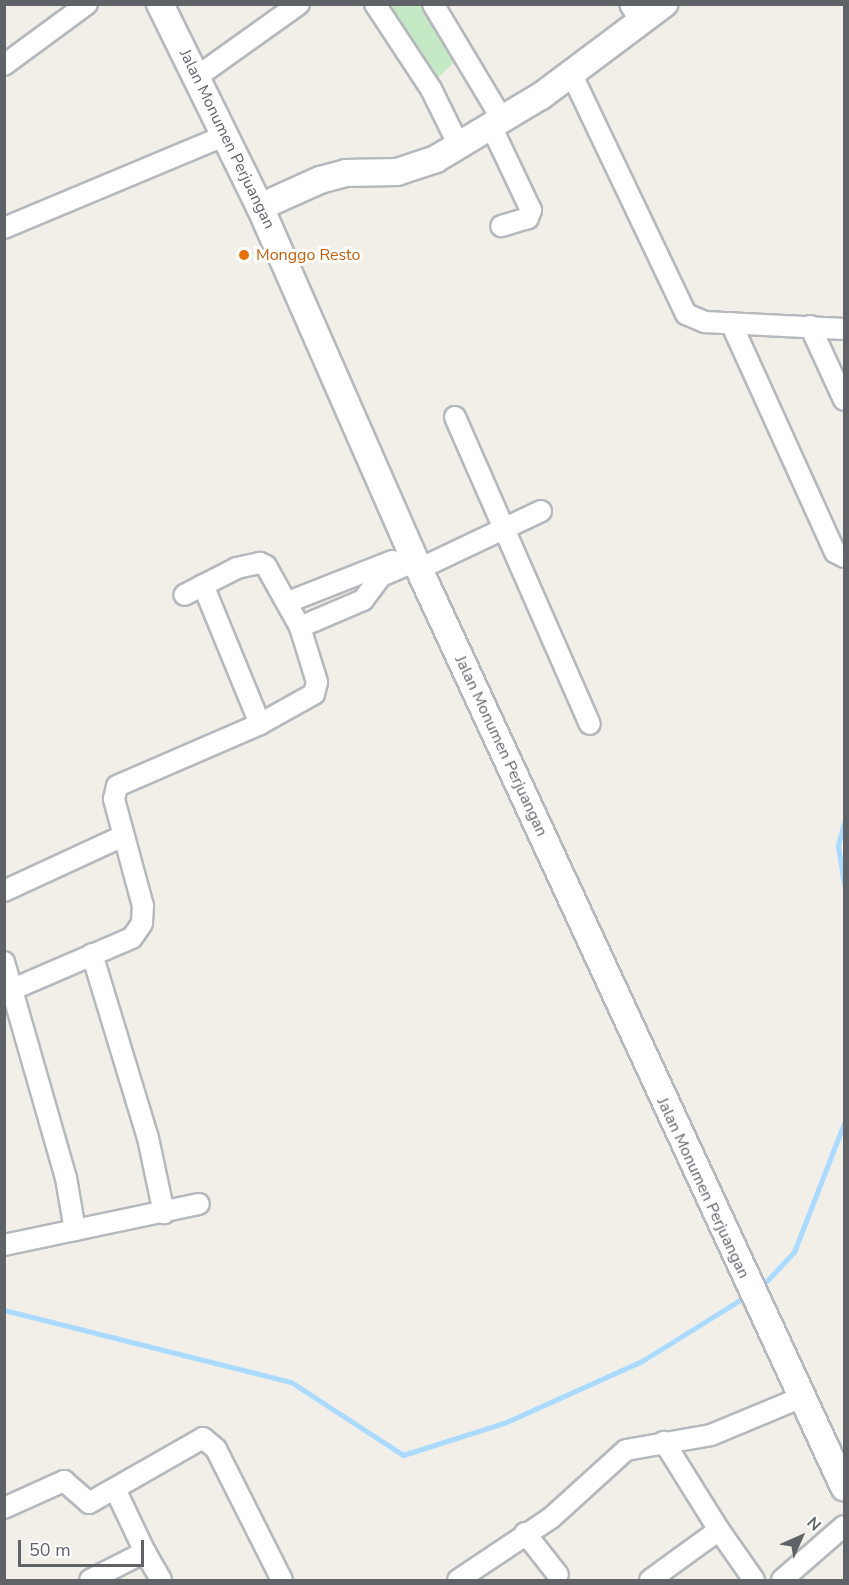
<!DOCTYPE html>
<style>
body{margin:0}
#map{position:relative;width:849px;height:1585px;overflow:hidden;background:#f1efe8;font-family:"Nunito Sans",sans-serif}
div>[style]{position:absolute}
.green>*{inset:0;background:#c5e8c5}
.stream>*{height:5px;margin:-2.5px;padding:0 2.5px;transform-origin:2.5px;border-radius:2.5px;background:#aadaff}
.roads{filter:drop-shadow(2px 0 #b5b8bc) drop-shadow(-2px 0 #b5b8bc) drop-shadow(0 2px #b5b8bc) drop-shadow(0 -2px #b5b8bc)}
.minor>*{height:20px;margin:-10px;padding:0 10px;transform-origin:10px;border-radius:10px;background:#fff}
.tertiary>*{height:26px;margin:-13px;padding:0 13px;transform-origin:13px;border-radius:13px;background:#fff}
.dots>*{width:16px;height:16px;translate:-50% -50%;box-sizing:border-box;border:3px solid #fff;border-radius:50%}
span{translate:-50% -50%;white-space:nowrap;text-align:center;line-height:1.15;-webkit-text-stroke:6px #fff;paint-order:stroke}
.street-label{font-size:16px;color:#5f6368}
.food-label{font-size:16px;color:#c56008}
.left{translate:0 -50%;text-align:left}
.frame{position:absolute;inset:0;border:6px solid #5f6368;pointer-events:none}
.north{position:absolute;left:771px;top:1507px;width:60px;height:60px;-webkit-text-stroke:4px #fff;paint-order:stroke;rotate:45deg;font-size:16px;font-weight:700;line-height:24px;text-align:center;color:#5f6368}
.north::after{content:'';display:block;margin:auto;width:21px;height:27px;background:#5f6368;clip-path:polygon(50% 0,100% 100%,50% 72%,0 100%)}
.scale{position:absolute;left:18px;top:1540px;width:126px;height:27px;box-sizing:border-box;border:3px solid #5f6368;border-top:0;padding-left:8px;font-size:18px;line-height:21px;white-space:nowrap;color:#5f6368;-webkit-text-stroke:4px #fff;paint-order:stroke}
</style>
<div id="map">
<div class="green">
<i style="clip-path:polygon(377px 5px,426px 5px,460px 57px,432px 83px)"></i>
</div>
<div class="stream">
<i style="left:844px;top:823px;width:24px;rotate:105deg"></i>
<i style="left:838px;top:846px;width:39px;rotate:81deg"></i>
<i style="left:761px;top:1287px;width:48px;rotate:-46.7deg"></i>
<i style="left:794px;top:1252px;width:138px;rotate:-68.8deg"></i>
<i style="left:4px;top:1310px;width:296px;rotate:14.1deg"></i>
<i style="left:291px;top:1382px;width:134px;rotate:33.1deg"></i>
<i style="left:403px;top:1455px;width:106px;rotate:-17.6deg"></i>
<i style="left:504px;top:1423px;width:151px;rotate:-24.2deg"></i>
<i style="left:642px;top:1361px;width:125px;rotate:-31.9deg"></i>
</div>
<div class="roads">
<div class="minor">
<i style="left:375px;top:4px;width:102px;rotate:56.6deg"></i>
<i style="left:431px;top:89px;width:64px;rotate:63.8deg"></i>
<i style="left:433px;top:4px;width:136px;rotate:59.1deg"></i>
<i style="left:630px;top:4px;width:21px;rotate:59deg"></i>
<i style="left:4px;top:65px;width:103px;rotate:-36.3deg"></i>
<i style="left:572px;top:75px;width:265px;rotate:64.5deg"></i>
<i style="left:686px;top:314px;width:21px;rotate:23deg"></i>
<i style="left:705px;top:322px;width:139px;rotate:2.9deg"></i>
<i style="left:198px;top:76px;width:124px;rotate:-35.5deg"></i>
<i style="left:492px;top:128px;width:91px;rotate:64.6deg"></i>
<i style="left:531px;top:210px;width:9px;rotate:111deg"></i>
<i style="left:528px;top:218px;width:28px;rotate:163deg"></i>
<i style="left:4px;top:228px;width:241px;rotate:-22.7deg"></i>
<i style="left:731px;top:323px;width:252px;rotate:65.6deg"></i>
<i style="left:835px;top:552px;width:10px;rotate:29deg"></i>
<i style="left:810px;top:326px;width:81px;rotate:65.3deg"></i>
<i style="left:455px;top:417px;width:335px;rotate:66.3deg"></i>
<i style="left:419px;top:569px;width:135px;rotate:-25.4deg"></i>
<i style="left:203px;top:585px;width:150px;rotate:67.7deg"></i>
<i style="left:288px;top:602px;width:112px;rotate:-21.5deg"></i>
<i style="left:300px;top:627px;width:69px;rotate:-23.2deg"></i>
<i style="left:363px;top:600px;width:30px;rotate:-53deg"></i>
<i style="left:381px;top:576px;width:38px;rotate:-23deg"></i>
<i style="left:4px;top:891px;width:131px;rotate:-24.8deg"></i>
<i style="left:92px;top:954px;width:192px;rotate:73.1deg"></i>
<i style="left:148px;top:1138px;width:77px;rotate:78deg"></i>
<i style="left:4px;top:962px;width:225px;rotate:74deg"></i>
<i style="left:66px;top:1178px;width:53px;rotate:80.2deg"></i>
<i style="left:4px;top:993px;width:139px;rotate:-23.3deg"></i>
<i style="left:132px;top:938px;width:18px;rotate:-56deg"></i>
<i style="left:142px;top:923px;width:17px;rotate:-87deg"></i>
<i style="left:143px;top:906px;width:111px;rotate:-105.2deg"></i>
<i style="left:114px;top:799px;width:13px;rotate:-77deg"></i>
<i style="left:117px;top:786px;width:156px;rotate:-23.4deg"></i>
<i style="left:260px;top:724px;width:62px;rotate:-29.1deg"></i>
<i style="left:314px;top:694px;width:12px;rotate:-76deg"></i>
<i style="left:317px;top:682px;width:58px;rotate:-107.2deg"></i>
<i style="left:300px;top:627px;width:70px;rotate:-119.1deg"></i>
<i style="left:266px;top:566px;width:7px;rotate:-153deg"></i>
<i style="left:260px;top:563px;width:24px;rotate:168deg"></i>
<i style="left:237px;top:568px;width:59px;rotate:153deg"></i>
<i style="left:4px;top:1245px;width:199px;rotate:-11.9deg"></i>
<i style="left:116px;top:1491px;width:68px;rotate:64.6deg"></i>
<i style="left:4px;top:1508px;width:66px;rotate:-24.2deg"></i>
<i style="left:64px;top:1481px;width:33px;rotate:41deg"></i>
<i style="left:89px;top:1503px;width:131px;rotate:-29.7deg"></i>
<i style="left:203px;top:1438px;width:17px;rotate:40deg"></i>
<i style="left:216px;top:1449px;width:147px;rotate:63.3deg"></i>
<i style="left:719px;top:1530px;width:61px;rotate:55deg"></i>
<i style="left:525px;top:1533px;width:53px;rotate:51.8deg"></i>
<i style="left:90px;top:1580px;width:62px;rotate:-27deg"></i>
<i style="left:145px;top:1552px;width:32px;rotate:60deg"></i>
<i style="left:458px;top:1580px;width:112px;rotate:-33.7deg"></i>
<i style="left:551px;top:1518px;width:101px;rotate:-42.2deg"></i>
<i style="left:626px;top:1450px;width:86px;rotate:-10deg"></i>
<i style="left:711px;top:1435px;width:96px;rotate:-22.6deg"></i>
<i style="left:650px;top:1580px;width:85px;rotate:-35.9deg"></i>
<i style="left:719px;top:1530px;width:104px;rotate:-122deg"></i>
<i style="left:782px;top:1580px;width:82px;rotate:-41.1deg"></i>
</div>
<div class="tertiary">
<i style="left:160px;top:4px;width:226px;rotate:63.8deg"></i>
<i style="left:260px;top:207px;width:395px;rotate:66.3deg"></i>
<i style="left:419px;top:569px;width:1012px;rotate:65.16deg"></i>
<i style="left:260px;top:207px;width:66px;rotate:-24.2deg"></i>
<i style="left:320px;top:180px;width:27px;rotate:-15deg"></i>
<i style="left:346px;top:173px;width:51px;rotate:-1.1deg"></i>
<i style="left:397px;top:172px;width:41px;rotate:-18.4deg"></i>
<i style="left:436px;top:159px;width:122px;rotate:-31deg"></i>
<i style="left:541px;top:96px;width:154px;rotate:-36.8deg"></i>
</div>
</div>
<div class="dots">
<i style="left:244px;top:255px;background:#e8710a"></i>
</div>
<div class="street-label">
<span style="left:227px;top:139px;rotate:64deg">Jalan Monumen Perjuangan</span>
<span style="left:501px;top:746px;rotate:65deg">Jalan Monumen Perjuangan</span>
<span style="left:703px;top:1188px;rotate:65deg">Jalan Monumen Perjuangan</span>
</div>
<div class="food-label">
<span class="left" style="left:256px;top:255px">Monggo Resto</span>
</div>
<div class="frame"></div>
<div class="north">N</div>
<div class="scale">50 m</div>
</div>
